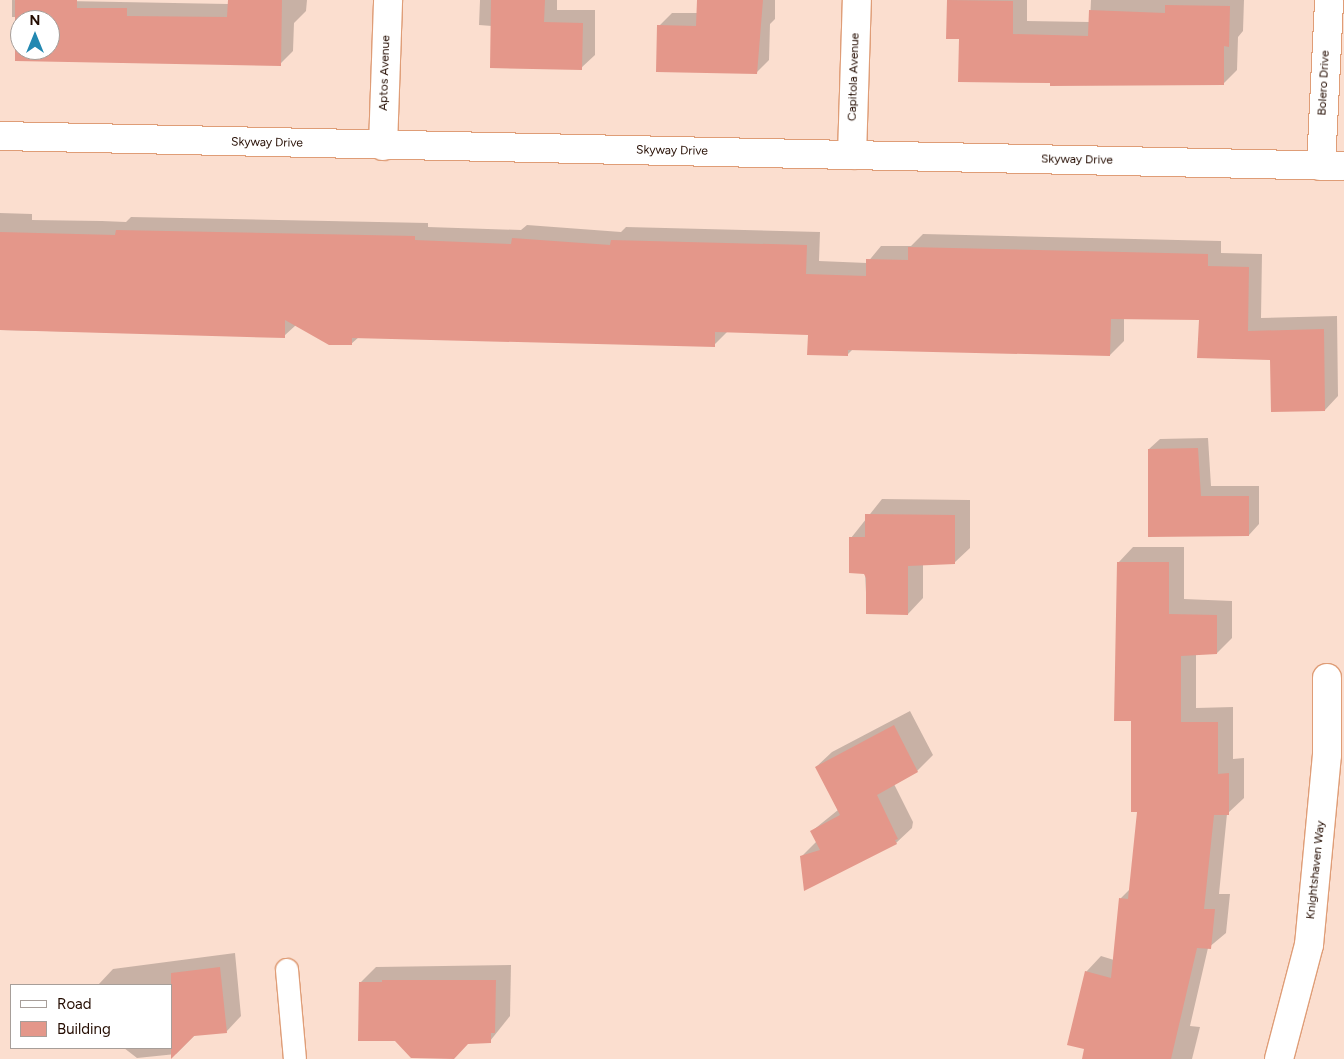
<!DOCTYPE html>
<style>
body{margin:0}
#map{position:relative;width:1344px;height:1059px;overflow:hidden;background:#fbdecf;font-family:Figtree,sans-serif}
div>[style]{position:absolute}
.shadow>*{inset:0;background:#0003}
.building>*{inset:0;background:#e4978a}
.roads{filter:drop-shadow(1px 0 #df9d77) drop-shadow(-1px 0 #df9d77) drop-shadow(0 1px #df9d77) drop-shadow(0 -1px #df9d77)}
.lane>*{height:22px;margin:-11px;padding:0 11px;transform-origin:11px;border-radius:11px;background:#fff}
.street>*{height:28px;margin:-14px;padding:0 14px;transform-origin:14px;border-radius:14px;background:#fff}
span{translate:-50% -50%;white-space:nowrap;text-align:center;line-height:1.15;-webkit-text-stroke:5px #fff;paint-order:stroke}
.street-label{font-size:12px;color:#240c01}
.legend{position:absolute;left:10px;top:984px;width:162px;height:65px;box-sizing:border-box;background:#fff;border:1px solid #a79e99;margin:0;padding:6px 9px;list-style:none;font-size:15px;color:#240c01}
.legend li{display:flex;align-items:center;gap:10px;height:25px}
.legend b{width:25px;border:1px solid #a79e99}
.north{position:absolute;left:10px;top:10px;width:50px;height:50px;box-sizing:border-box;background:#fff;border:1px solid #a79e99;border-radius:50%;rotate:0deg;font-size:14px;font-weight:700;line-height:20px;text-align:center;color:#240c01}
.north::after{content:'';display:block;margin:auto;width:18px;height:22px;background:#2288b1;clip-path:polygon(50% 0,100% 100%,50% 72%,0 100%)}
</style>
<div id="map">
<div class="shadow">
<i style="clip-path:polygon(evenodd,12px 0,228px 4px,229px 0,307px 0,306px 11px,294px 23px,293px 51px,280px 64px,16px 60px,17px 17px,12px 17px,12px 0,20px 20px,50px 20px,50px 50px,20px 50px,20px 20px)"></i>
<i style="clip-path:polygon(480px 0,557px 0,557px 10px,595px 10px,595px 55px,581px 68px,492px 26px,479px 25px)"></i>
<i style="clip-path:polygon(698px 0,775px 0,775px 19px,770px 24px,769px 60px,756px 73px,659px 26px,672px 13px,698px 13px)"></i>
<i style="clip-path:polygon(949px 0,1027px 0,1027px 21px,1090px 22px,1091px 0,1244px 0,1243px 31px,1238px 37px,1237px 70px,1223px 84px,1051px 82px,960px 38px,948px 38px)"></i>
<i style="clip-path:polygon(0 213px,32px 214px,32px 220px,102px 221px,126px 222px,131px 217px,428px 223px,428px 227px,521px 230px,527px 225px,621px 232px,626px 227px,820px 232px,819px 261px,867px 263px,881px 246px,911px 246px,923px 234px,1221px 241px,1221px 253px,1262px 254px,1261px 318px,1337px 316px,1338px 396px,1325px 410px,1271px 359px,1200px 319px,1124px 318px,1124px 341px,1110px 355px,853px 349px,848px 354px,809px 333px,728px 331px,714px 345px,359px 337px,351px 344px,296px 325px,284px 336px,0 330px)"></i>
<i style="clip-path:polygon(1208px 438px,1211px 486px,1259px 486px,1259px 524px,1249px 535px,1149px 536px,1149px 449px,1160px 439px)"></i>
<i style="clip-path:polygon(882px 499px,970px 500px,970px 548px,954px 563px,923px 564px,923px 598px,908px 614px,867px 613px,865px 572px,851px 538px)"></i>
<i style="clip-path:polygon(1133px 547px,1184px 547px,1184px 599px,1232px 601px,1232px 638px,1217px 653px,1196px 654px,1196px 708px,1233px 707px,1233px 759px,1244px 758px,1244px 798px,1227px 814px,1219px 894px,1230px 894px,1226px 933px,1208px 948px,1190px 1026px,1200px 1027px,1192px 1059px,1084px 1059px,1087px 1049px,1086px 972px,1101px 956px,1114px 960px,1121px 898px,1131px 888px,1139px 811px,1118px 563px)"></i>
<i style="clip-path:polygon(910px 711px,933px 755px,917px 771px,894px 784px,913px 822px,912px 828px,896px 843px,801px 857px,817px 841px,812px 831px,838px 810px,816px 767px,832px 752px)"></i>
<i style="clip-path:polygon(235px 953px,241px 1016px,226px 1032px,196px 1034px,176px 1054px,137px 1058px,124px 1048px,171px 1048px,171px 985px,98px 985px,113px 969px)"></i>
<i style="clip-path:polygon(511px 965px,510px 1016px,490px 1041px,360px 983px,376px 967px)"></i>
</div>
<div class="building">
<i style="clip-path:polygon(evenodd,15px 0,77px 0,77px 8px,127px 8px,127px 16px,227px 17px,228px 0,282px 0,281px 66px,15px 61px,15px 0,20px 20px,50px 20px,50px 50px,20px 50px,20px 20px)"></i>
<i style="clip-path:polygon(491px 0,545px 0,544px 22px,583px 23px,582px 70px,490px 68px)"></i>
<i style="clip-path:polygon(697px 0,763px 0,757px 74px,656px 72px,657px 25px,696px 26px)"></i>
<i style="clip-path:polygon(947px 0,1013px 1px,1013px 34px,1088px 36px,1089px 10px,1165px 13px,1165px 5px,1230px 6px,1229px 47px,1224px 46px,1224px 85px,1050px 86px,1050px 83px,958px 82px,959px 39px,946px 39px)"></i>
<i style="clip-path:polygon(116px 230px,415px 236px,415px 240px,511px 244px,512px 238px,610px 245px,611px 240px,807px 245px,806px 274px,866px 276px,866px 259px,908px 260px,908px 247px,1208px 254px,1208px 266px,1249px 267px,1248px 331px,1324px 329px,1325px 411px,1271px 412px,1270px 360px,1197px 358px,1199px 320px,1111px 319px,1110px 356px,848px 350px,848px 356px,807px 355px,808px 335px,715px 332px,715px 347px,352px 338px,352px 345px,329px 345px,285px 320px,285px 338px,0 330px,0 232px,115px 235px)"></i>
<i style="clip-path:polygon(1198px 448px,1201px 496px,1249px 496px,1249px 536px,1148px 537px,1148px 449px)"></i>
<i style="clip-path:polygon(865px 514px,955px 515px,955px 564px,908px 566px,908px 615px,866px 614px,866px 578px,864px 574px,849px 573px,849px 537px,865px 537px)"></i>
<i style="clip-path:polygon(1117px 562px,1169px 562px,1169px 614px,1217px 615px,1217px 654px,1181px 656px,1181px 722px,1218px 722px,1218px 774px,1229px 773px,1229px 815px,1214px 815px,1204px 909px,1215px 909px,1211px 949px,1197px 948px,1171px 1059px,1082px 1059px,1084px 1049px,1067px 1045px,1085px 971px,1111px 978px,1119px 898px,1128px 899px,1137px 812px,1131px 812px,1131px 721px,1114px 721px)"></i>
<i style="clip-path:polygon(894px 725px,918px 772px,877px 795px,898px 839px,895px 840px,897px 844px,804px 891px,800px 856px,820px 850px,810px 831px,840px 815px,815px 767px)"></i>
<i style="clip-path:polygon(220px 967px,227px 1033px,194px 1036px,171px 1059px,171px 973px)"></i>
<i style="clip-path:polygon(382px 980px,496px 980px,495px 1033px,491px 1033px,491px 1043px,468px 1044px,454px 1059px,411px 1058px,395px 1041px,358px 1041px,359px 982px,382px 982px)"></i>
</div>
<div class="roads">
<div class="lane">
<i style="left:287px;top:970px;width:89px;rotate:84.9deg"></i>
</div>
<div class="street">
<i style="left:0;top:136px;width:1344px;rotate:1.28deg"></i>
<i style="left:383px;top:146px;width:146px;rotate:-88deg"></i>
<i style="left:852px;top:155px;width:155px;rotate:-88.2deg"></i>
<i style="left:1321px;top:166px;width:166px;rotate:-87.2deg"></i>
<i style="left:1279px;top:1059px;width:118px;rotate:-75.3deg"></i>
<i style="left:1309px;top:945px;width:191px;rotate:-84.6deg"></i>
<i style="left:1327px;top:755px;width:77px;rotate:-90deg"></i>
</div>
</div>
<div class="street-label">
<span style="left:385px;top:73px;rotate:-88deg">Aptos Avenue</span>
<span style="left:854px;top:77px;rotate:-88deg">Capitola Avenue</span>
<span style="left:1324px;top:83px;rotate:-87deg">Bolero Drive</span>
<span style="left:267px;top:143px;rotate:1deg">Skyway Drive</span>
<span style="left:672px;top:151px;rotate:1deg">Skyway Drive</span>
<span style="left:1077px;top:160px;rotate:1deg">Skyway Drive</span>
<span style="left:1316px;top:870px;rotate:-84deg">Knightshaven Way</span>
</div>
<ul class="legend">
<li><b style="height:6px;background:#fff"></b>Road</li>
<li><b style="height:14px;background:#e4978a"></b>Building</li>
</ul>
<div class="north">N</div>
</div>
